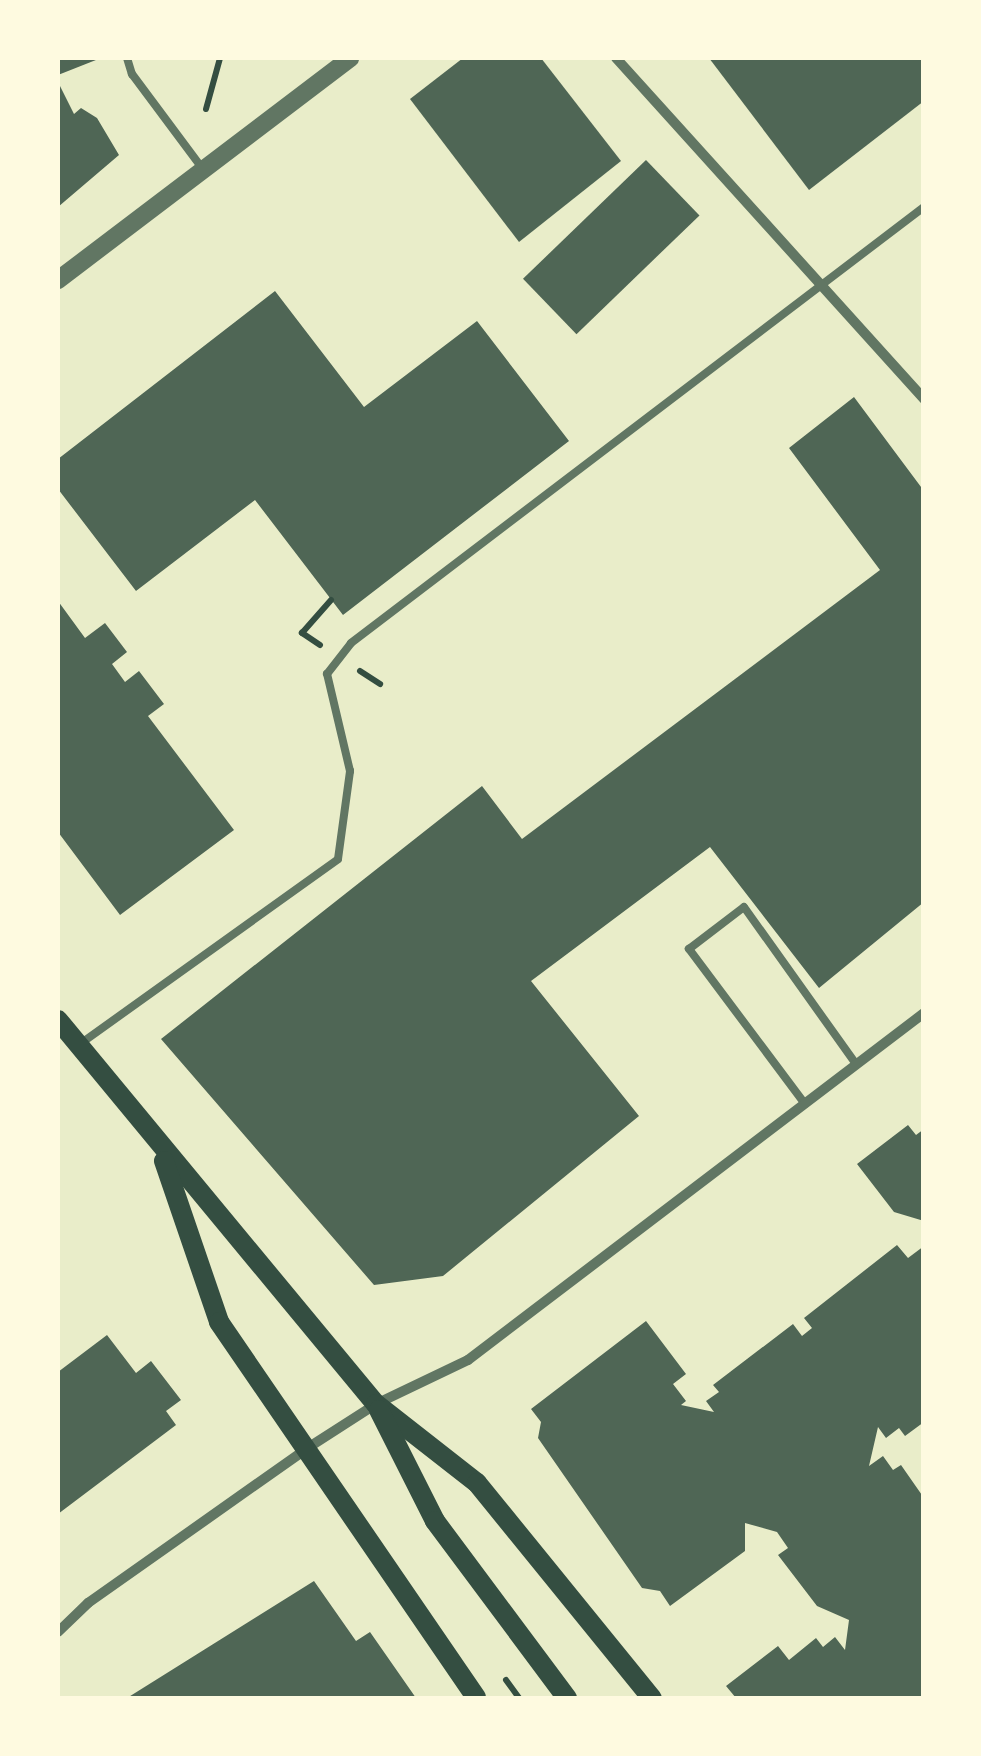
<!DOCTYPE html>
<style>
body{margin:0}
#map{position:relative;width:981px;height:1756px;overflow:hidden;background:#e9edc9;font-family:Literata,serif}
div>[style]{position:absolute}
.building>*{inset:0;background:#4f6655;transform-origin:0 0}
.path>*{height:6px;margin:-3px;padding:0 3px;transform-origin:3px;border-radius:3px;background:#344e41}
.service>*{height:8px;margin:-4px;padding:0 4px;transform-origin:4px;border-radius:4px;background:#617663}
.minor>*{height:10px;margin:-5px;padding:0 5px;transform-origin:5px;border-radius:5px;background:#617663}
.tertiary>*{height:18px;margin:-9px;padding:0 9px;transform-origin:9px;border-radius:9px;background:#617663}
.secondary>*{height:20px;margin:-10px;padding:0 10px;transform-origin:10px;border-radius:10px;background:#344e41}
span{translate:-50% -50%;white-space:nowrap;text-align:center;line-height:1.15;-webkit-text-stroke:8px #fefae0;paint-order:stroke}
.frame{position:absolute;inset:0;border:60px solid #fefae0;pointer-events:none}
</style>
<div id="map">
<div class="building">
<i style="clip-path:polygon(58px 58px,101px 58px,58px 75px)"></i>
<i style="clip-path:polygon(463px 58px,541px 58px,621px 161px,519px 242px,410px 99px)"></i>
<i style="clip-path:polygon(709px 58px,924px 58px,924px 101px,809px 190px)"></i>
<i style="clip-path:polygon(58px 82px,74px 114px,81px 108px,97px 118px,119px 155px,58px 207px)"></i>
<i style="left:646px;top:160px;width:77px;height:171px;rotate:46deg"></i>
<i style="clip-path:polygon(275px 291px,364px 407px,477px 321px,569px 441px,343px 615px,255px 500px,136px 591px,58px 489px,58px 459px)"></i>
<i style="clip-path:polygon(854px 397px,924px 491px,924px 902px,819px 988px,710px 847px,531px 981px,639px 1116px,443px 1276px,374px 1285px,161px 1039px,482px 786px,522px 839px,880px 570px,789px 448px)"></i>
<i style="clip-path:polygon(58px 601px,85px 638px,105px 623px,127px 652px,112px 664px,125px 682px,139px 671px,164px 704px,148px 716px,234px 830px,120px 915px,58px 832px)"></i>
<i style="clip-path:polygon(908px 1125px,916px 1135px,924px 1129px,924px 1221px,894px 1212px,857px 1164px)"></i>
<i style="clip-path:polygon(897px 1245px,908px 1258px,924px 1246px,924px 1422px,905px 1436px,899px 1428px,886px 1438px,878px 1427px,869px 1466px,883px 1456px,893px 1470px,901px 1465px,924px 1498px,924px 1698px,736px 1698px,726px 1686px,778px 1646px,789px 1660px,816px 1638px,823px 1647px,835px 1637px,845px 1650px,849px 1620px,817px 1606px,778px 1555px,788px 1548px,777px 1532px,745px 1523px,745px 1551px,670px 1606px,660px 1591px,642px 1588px,538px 1438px,541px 1422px,531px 1409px,646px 1321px,686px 1374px,673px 1384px,686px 1401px,681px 1405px,714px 1412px,706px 1401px,719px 1392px,713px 1385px,793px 1324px,802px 1336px,812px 1328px,804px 1318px)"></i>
<i style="clip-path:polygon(107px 1335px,136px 1373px,151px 1361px,181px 1400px,166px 1411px,176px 1425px,58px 1514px,58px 1372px)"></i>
<i style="clip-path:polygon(314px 1581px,356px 1641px,370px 1632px,416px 1698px,127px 1698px)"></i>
</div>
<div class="path">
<i style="left:206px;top:109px;width:53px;rotate:-74.6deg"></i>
<i style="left:320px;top:645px;width:22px;rotate:-146deg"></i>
<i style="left:302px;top:633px;width:44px;rotate:-48.7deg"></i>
<i style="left:360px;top:671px;width:24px;rotate:33deg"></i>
<i style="left:506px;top:1680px;width:22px;rotate:54deg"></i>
</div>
<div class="service">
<i style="left:127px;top:58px;width:17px;rotate:73deg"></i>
<i style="left:132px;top:74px;width:117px;rotate:53.3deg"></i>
<i style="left:80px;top:1044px;width:317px;rotate:-35.6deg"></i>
<i style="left:338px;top:859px;width:89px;rotate:-82.2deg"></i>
<i style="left:350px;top:771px;width:100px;rotate:-103.3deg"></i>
<i style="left:327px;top:674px;width:39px;rotate:-52deg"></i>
<i style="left:351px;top:643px;width:720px;rotate:-37.27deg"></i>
<i style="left:805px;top:1104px;width:194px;rotate:-126.8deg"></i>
<i style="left:689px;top:949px;width:69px;rotate:-37.4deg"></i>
<i style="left:744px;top:907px;width:193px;rotate:54.5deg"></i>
</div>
<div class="minor">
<i style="left:616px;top:58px;width:460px;rotate:47.9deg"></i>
<i style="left:58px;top:1632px;width:42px;rotate:-44deg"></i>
<i style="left:88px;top:1603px;width:267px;rotate:-35.2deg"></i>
<i style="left:306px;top:1449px;width:83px;rotate:-32.7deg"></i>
<i style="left:376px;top:1404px;width:102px;rotate:-25.6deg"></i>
<i style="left:468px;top:1360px;width:573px;rotate:-37.27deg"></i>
</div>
<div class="tertiary">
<i style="left:58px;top:280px;width:367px;rotate:-37.2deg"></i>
</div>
<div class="secondary">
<i style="left:58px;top:1020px;width:499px;rotate:50.4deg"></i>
<i style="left:376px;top:1404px;width:128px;rotate:38deg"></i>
<i style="left:477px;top:1483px;width:277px;rotate:50.9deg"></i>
<i style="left:164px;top:1161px;width:170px;rotate:71.1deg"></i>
<i style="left:219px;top:1322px;width:455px;rotate:55.6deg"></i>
<i style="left:379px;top:1410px;width:124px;rotate:63.2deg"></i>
<i style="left:435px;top:1521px;width:221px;rotate:53.3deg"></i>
</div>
<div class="frame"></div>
</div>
